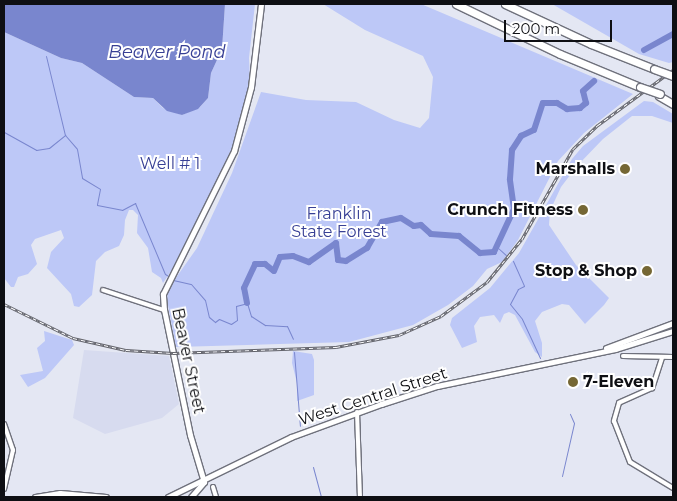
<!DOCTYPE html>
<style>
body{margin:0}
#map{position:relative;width:677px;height:501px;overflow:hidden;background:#e4e7f3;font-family:Montserrat,sans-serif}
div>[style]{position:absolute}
.built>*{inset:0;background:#d7dbef}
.green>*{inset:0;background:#bdc8f7}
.water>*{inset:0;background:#7986ce}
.stream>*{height:1px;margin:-0.5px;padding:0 0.5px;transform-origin:0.5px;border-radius:0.5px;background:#7986ce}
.river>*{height:6px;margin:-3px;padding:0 3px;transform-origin:3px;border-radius:3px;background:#7986ce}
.roads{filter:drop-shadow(1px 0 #6f717c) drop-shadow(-1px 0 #6f717c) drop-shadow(0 1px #6f717c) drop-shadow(0 -1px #6f717c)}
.street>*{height:4px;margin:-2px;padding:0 2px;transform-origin:2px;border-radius:2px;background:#fff}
.secondary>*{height:5px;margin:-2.5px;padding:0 2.5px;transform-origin:2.5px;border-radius:2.5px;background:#fff}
.highway>*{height:7px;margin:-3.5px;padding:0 3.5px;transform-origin:3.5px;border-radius:3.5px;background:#fff}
.rail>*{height:3px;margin-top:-1.5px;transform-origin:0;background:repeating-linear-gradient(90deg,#fff 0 4px,#62636a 0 8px);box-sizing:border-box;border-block:1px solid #62636a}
.bridges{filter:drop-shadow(1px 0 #6f717c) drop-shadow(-1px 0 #6f717c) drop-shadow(0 1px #6f717c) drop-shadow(0 -1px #6f717c)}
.highway-bridge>*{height:7px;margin:-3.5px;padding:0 3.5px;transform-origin:3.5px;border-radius:3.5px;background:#fff}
.dots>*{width:14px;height:14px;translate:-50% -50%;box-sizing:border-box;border:2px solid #fff;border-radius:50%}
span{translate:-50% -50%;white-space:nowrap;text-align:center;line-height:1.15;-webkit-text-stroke:4px #fff;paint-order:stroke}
.park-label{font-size:16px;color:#384095}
.poi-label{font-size:16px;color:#0e0f13;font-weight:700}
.right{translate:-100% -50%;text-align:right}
.left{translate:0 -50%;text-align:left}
.street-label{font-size:16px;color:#0e0f13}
.water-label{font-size:18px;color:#373f94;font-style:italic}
.frame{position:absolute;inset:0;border:5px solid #0e0f13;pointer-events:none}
.scale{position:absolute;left:504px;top:20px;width:108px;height:22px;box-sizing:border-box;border:2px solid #0e0f13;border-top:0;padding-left:6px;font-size:15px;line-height:18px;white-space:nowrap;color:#0e0f13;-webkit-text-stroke:4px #fff;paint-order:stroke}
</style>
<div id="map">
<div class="built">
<i style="clip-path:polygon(84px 350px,169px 356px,179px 404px,162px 418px,105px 434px,73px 418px)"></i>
</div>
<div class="green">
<i style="clip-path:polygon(225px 4px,255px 4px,249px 58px,250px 80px,241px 122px,231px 153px,176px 264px,163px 283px,161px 278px,152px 272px,148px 248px,137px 233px,138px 215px,133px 210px,129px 210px,125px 220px,124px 235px,119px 246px,105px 252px,96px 261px,92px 295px,79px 307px,74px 306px,71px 294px,47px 268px,51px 252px,64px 238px,61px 230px,35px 239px,31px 245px,37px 264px,28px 274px,18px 277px,14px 287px,11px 287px,4px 278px,4px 32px,61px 58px,82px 63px,134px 97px,153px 98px,163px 108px,182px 115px,200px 107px,208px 98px,211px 73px,222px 49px)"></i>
<i style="clip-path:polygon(323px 4px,421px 4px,633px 94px,584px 133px,558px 161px,518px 240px,502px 262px,487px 269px,473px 286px,448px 305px,413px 325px,349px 342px,176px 347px,167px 300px,168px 289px,197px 248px,232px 173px,261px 92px,306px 100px,356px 102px,394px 120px,420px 128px,429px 118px,433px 77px,423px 56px,365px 30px)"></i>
<i style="clip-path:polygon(552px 4px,673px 4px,673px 62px,669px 63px,639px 54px)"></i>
<i style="clip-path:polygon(644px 101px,653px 102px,673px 114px,673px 123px,652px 116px,632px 116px,603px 139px,577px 166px,561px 187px,550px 211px,549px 225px,576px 265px,609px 298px,604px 305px,585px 324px,569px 305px,562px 304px,542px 312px,535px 321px,542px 343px,542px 357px,535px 352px,515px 315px,509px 312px,504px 314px,500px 323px,494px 315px,480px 317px,474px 326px,477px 342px,462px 348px,450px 325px,452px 318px,490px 288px,519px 253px,572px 159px,583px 146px)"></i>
<i style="clip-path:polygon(44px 331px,72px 340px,74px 345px,45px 378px,28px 387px,20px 375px,43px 371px,37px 348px,45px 341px)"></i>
<i style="clip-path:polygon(293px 351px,312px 354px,314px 360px,314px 395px,297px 401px,297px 383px,292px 363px)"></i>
</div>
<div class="water">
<i style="clip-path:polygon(4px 4px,225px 4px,222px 49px,211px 73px,208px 98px,198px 109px,182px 115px,167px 111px,153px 98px,134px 97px,82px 63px,61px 58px,4px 32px)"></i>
</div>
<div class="stream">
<i style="left:46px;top:56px;width:81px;rotate:76.5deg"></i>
<i style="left:4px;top:132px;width:37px;rotate:29deg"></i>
<i style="left:36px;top:150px;width:13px;rotate:-9deg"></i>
<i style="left:49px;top:148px;width:21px;rotate:-39deg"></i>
<i style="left:65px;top:135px;width:18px;rotate:49deg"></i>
<i style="left:77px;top:149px;width:29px;rotate:80deg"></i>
<i style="left:82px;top:178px;width:21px;rotate:31deg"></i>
<i style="left:100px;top:189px;width:16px;rotate:101deg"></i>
<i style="left:97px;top:205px;width:25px;rotate:11deg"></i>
<i style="left:122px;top:210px;width:15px;rotate:-28deg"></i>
<i style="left:135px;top:203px;width:77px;rotate:67.1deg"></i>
<i style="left:165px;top:274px;width:6px;rotate:31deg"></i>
<i style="left:497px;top:247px;width:12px;rotate:42deg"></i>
<i style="left:513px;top:261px;width:27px;rotate:66deg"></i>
<i style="left:524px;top:286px;width:7px;rotate:153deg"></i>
<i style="left:518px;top:289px;width:17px;rotate:118deg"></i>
<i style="left:510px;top:304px;width:19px;rotate:51deg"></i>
<i style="left:522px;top:319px;width:43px;rotate:65.2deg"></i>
<i style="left:173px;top:280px;width:18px;rotate:13deg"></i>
<i style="left:191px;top:284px;width:21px;rotate:49deg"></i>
<i style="left:205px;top:300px;width:17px;rotate:77deg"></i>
<i style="left:209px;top:317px;width:8px;rotate:40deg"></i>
<i style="left:215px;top:322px;width:5px;rotate:-37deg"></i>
<i style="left:219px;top:319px;width:13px;rotate:23deg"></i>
<i style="left:231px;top:324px;width:7px;rotate:-34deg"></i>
<i style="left:237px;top:320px;width:14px;rotate:-94deg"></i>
<i style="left:236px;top:306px;width:11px;rotate:-15deg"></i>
<i style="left:247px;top:303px;width:14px;rotate:73deg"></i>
<i style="left:251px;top:316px;width:17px;rotate:33deg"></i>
<i style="left:265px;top:325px;width:22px;rotate:3deg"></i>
<i style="left:287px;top:326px;width:14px;rotate:65deg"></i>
<i style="left:294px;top:352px;width:74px;rotate:85.4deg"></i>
<i style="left:313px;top:467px;width:31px;rotate:75deg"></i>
<i style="left:562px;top:476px;width:54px;rotate:-77.2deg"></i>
<i style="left:574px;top:423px;width:10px;rotate:-114deg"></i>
</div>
<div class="river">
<i style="left:644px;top:50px;width:33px;rotate:-29deg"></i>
<i style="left:247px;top:303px;width:15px;rotate:-101deg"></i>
<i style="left:244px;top:288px;width:26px;rotate:-65deg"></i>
<i style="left:255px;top:264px;width:10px"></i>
<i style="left:265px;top:264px;width:11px;rotate:38deg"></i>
<i style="left:274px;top:271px;width:15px;rotate:-67deg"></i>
<i style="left:280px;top:257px;width:13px;rotate:-4deg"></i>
<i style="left:293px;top:256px;width:17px;rotate:21deg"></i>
<i style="left:309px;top:262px;width:33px;rotate:-35deg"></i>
<i style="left:336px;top:243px;width:17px;rotate:83deg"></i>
<i style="left:338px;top:260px;width:8px;rotate:7deg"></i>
<i style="left:346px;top:261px;width:25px;rotate:-32deg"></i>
<i style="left:367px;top:248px;width:30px;rotate:-60deg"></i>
<i style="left:382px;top:222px;width:19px;rotate:-12deg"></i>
<i style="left:401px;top:218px;width:15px;rotate:32deg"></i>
<i style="left:414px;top:226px;width:7px;rotate:-8deg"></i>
<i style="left:421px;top:225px;width:13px;rotate:42deg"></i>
<i style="left:431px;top:234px;width:28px;rotate:4deg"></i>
<i style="left:459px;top:236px;width:27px;rotate:39deg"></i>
<i style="left:480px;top:253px;width:14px;rotate:-4deg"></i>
<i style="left:494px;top:252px;width:47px;rotate:-65.1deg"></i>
<i style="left:514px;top:209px;width:30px;rotate:-98deg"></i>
<i style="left:510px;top:179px;width:29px;rotate:-86deg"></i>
<i style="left:512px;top:150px;width:17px;rotate:-57deg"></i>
<i style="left:521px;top:136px;width:14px;rotate:-25deg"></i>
<i style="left:534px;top:130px;width:28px;rotate:-72deg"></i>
<i style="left:543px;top:103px;width:14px"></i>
<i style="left:557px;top:103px;width:12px;rotate:31deg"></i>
<i style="left:567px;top:109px;width:13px;rotate:-4deg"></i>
<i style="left:580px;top:108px;width:8px;rotate:-40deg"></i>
<i style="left:586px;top:103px;width:12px;rotate:-104deg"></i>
<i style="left:583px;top:91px;width:15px;rotate:-42deg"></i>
</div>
<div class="roads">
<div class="street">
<i style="left:103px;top:290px;width:64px;rotate:18.2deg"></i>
<i style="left:623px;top:356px;width:50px;rotate:1.1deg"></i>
<i style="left:662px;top:358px;width:32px;rotate:108deg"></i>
<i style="left:652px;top:388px;width:36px;rotate:156deg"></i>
<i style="left:619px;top:403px;width:19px;rotate:106deg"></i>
<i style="left:614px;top:421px;width:44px;rotate:68.7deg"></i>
<i style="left:630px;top:462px;width:50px;rotate:31.2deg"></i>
<i style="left:357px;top:412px;width:85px;rotate:88deg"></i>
<i style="left:4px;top:424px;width:28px;rotate:71deg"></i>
<i style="left:13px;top:450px;width:40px;rotate:103deg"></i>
<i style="left:213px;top:487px;width:10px;rotate:73deg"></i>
</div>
<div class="secondary">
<i style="left:606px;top:348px;width:72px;rotate:-20.5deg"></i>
<i style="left:35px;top:497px;width:25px;rotate:-9deg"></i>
<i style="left:60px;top:493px;width:46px;rotate:5deg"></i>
<i style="left:168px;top:497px;width:137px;rotate:-26deg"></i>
<i style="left:291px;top:437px;width:96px;rotate:-20.1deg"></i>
<i style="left:381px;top:404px;width:59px;rotate:-17.8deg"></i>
<i style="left:437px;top:386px;width:182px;rotate:-11.7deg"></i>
<i style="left:615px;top:349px;width:61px;rotate:-17.2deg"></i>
<i style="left:191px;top:497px;width:20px;rotate:-49deg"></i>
<i style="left:204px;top:482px;width:49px;rotate:-106.6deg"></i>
<i style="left:190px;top:435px;width:128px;rotate:-101.7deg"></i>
<i style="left:164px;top:310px;width:16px;rotate:-94deg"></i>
<i style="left:163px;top:294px;width:160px;rotate:-63.6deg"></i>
<i style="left:234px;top:151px;width:66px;rotate:-75.1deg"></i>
<i style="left:251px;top:87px;width:84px;rotate:-83.1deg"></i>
</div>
<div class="highway">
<i style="left:456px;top:4px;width:115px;rotate:25.7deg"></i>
<i style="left:560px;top:54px;width:87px;rotate:22.4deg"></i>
<i style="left:505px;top:4px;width:95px;rotate:24.9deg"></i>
<i style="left:591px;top:44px;width:68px;rotate:21.6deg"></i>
<i style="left:659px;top:96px;width:16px;rotate:30deg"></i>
</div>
</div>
<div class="rail">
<i style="left:4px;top:304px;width:77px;rotate:26.2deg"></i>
<i style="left:73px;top:338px;width:54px;rotate:12.8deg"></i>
<i style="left:126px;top:350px;width:47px;rotate:3.7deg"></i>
<i style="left:173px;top:353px;width:163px;rotate:-2.1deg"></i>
<i style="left:336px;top:347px;width:64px;rotate:-10.8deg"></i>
<i style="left:399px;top:335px;width:46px;rotate:-24.3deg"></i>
<i style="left:441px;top:316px;width:57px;rotate:-36.5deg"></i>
<i style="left:487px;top:282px;width:55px;rotate:-50.9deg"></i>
<i style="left:522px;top:239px;width:103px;rotate:-60.5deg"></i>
<i style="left:573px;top:149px;width:35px;rotate:-44deg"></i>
<i style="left:598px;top:125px;width:93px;rotate:-36.3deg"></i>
</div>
<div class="bridges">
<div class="highway-bridge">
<i style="left:654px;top:69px;width:20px;rotate:20deg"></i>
<i style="left:640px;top:87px;width:21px;rotate:19deg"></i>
</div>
</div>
<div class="dots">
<i style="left:625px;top:169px;background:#756734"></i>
<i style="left:583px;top:210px;background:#756734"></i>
<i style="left:647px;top:271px;background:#756734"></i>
<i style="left:573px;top:382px;background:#756734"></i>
</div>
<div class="park-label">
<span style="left:170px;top:164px">Well # 1</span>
<span style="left:339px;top:223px">Franklin<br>State Forest</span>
</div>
<div class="poi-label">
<span class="right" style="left:615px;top:169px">Marshalls</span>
<span class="right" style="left:573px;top:210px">Crunch Fitness</span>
<span class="right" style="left:637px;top:271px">Stop &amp; Shop</span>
<span class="left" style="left:583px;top:382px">7-Eleven</span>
</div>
<div class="street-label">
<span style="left:188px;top:361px;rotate:78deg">Beaver Street</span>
<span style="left:373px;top:397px;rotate:-18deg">West Central Street</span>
</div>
<div class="water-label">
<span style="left:167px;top:52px">Beaver Pond</span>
</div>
<div class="frame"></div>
<div class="scale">200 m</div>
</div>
